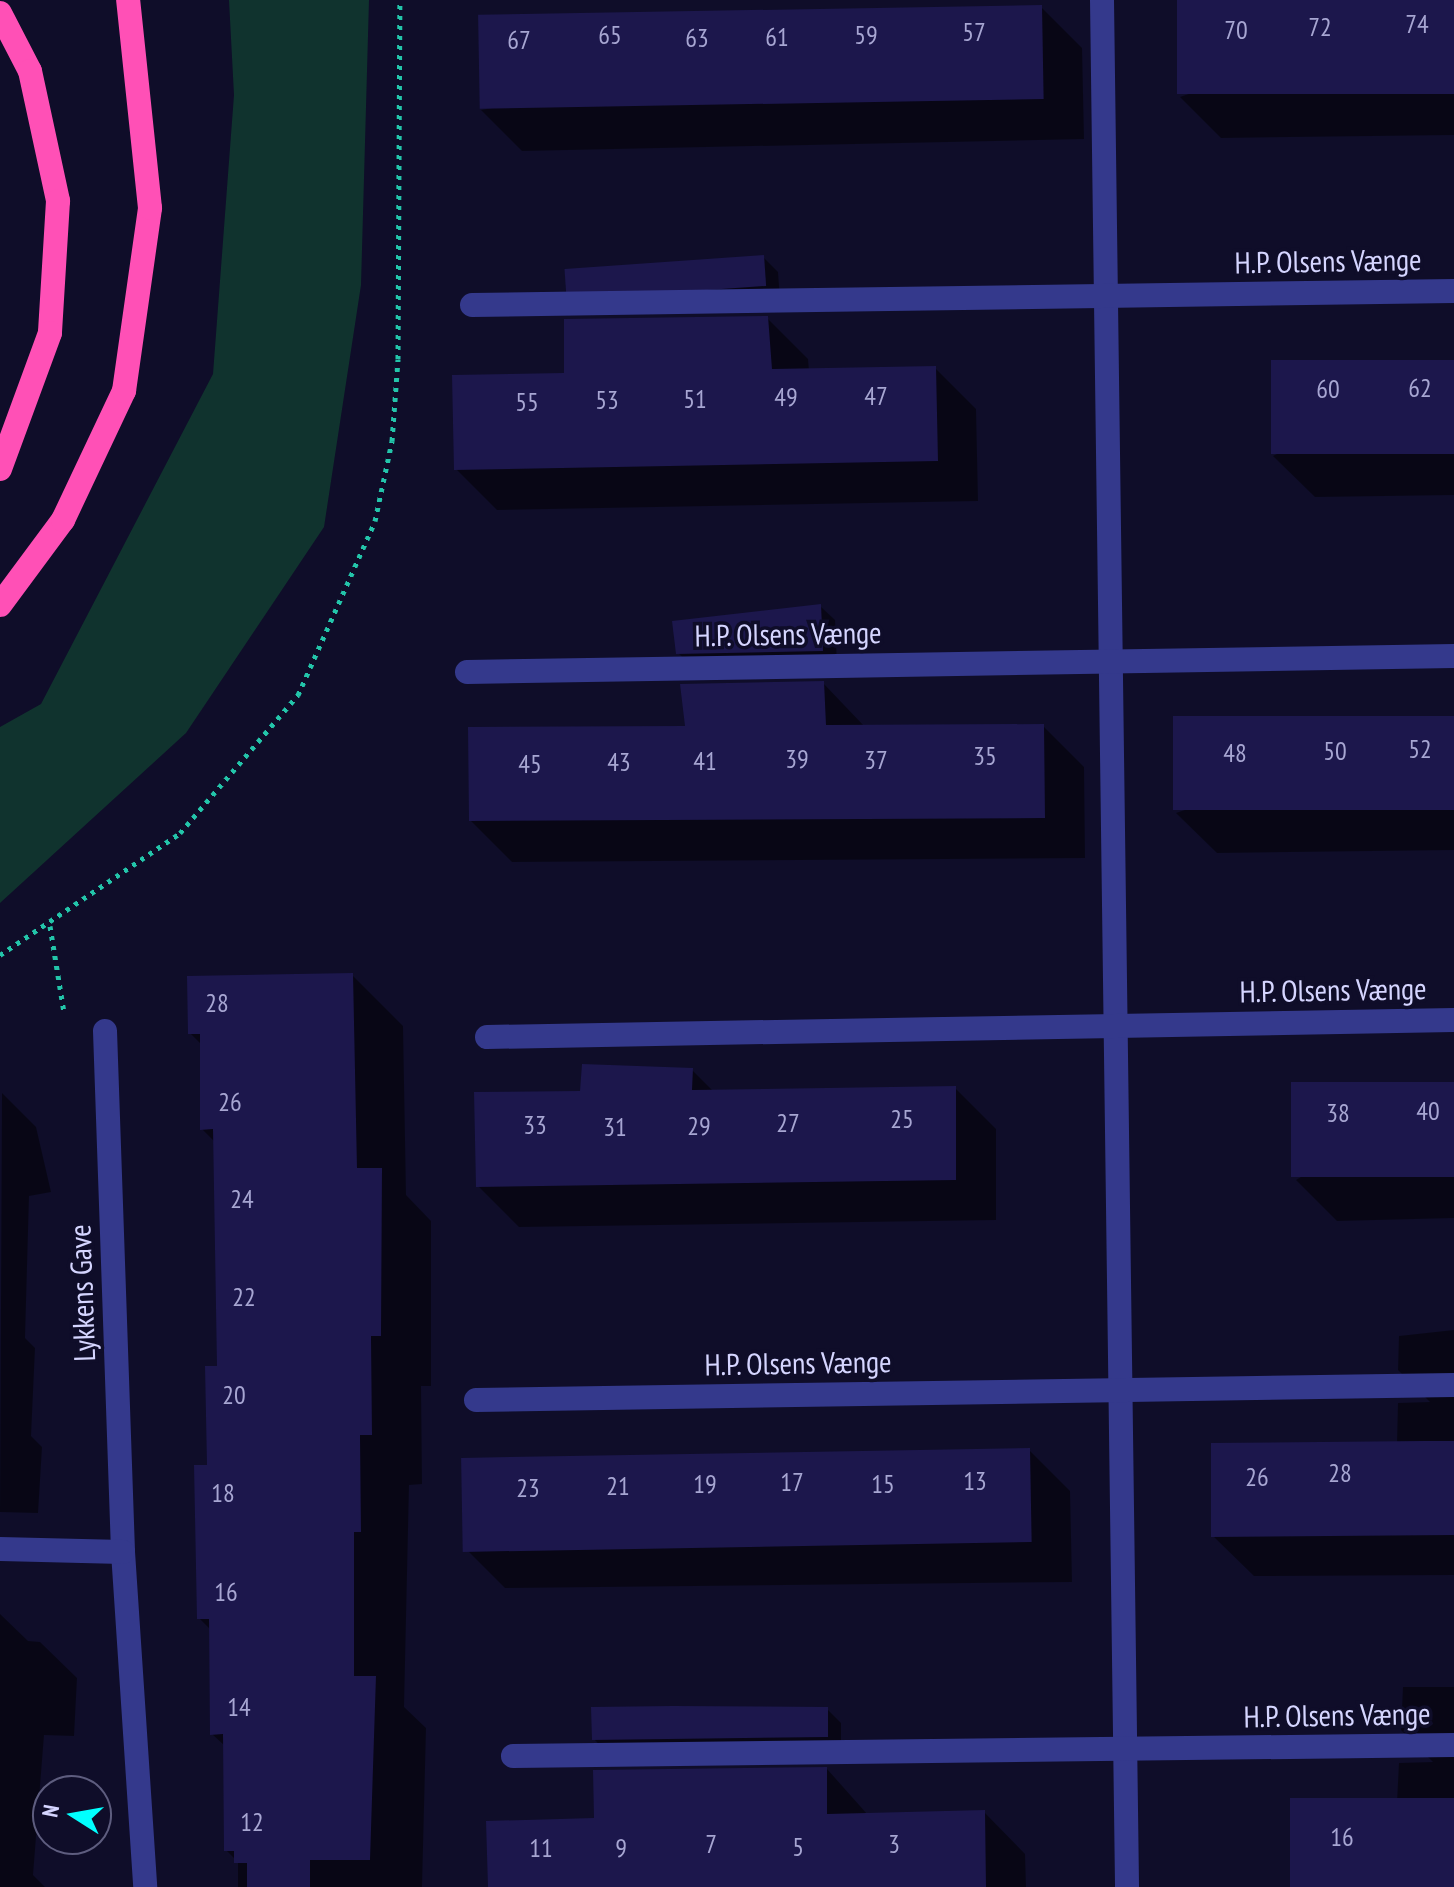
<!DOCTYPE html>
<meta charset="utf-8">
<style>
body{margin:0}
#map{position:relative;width:1454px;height:1887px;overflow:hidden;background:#0f0d29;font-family:"PT Sans Narrow",sans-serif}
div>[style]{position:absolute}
.green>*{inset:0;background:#10332e}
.shadow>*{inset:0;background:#0007}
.building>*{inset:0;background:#1c174c;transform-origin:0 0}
.path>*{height:5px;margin-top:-2.5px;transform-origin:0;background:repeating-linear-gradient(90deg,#23c5aa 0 4px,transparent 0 10px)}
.minor>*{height:24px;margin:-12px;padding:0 12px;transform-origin:12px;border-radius:12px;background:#34398c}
.highway>*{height:24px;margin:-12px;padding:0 12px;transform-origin:12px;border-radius:12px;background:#ff50b6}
span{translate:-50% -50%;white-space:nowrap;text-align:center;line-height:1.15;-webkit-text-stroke:7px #0f0d29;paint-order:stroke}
.number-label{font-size:26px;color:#a7a6d2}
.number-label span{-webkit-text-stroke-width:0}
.street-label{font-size:30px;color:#d5d5ff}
.north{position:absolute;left:32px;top:1775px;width:80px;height:80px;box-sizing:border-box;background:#0f0d29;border:2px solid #5e5d7f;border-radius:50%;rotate:281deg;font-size:22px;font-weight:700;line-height:32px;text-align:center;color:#d5d5ff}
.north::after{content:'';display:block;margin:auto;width:28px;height:36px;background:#01fffe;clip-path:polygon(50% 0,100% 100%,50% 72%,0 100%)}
</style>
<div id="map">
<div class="green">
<i style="clip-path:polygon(229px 0,369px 0,361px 285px,324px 527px,186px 733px,0 903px,0 727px,41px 704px,213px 374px,234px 95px)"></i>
</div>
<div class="shadow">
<i style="clip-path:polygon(1454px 2px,1454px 135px,1221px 138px,1180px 97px)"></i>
<i style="clip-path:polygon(1041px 7px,1082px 48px,1084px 139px,522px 151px,481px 110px)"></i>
<i style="clip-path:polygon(763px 257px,778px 272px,780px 300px,581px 302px,566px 288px)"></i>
<i style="clip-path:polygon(767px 318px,808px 359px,809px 371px,935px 368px,976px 409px,978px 501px,497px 510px,456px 469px,566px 375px)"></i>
<i style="clip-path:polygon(1454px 362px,1454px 495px,1315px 497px,1273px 456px)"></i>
<i style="clip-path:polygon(820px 606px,835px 620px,837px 665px,693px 667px,678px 653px)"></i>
<i style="clip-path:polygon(823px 683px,865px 727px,1043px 726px,1084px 767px,1085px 858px,512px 862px,471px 821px,687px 728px)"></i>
<i style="clip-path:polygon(1454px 718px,1454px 850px,1217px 853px,1176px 813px)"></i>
<i style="clip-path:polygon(352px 975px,403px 1026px,406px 1195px,431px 1221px,431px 1386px,421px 1386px,422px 1484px,409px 1485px,404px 1707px,426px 1728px,422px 1887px,238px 1887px,238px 1862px,226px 1850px,225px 1746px,212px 1734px,211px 1630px,199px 1618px,219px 1368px,215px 1142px,202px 1129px,202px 1045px,190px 1033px)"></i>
<i style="clip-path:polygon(692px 1070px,713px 1091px,955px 1088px,996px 1129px,996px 1220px,519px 1227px,478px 1186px,582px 1093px)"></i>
<i style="clip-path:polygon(1454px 1084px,1454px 1218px,1337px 1221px,1296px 1180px)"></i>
<i style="clip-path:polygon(2px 1093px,36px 1127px,51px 1192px,29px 1196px,25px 1338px,35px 1348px,31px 1436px,42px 1447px,38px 1513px,0 1512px)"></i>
<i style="clip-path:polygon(1454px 1330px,1454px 1575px,1254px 1576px,1213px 1536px,1397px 1443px,1398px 1403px,1430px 1402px,1398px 1370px,1399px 1336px)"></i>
<i style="clip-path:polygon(1029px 1450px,1070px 1491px,1072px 1582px,505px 1588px,464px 1547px)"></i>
<i style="clip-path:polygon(0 1614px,28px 1641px,40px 1642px,77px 1678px,74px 1736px,44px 1735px,33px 1875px,45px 1887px,0 1887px)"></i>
<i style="clip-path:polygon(1403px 1687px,1454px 1687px,1454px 1887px,1293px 1887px,1397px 1802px,1399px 1763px,1433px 1762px,1401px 1730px)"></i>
<i style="clip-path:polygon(827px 1709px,841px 1723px,841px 1751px,608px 1754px,594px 1739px)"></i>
<i style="clip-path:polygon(827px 1769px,868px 1815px,984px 1812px,1025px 1854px,1026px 1887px,490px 1887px,596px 1820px)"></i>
</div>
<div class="building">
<i style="left:1454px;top:0;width:94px;height:277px;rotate:90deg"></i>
<i style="left:1042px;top:5px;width:94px;height:564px;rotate:89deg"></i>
<i style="left:764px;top:255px;width:31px;height:200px;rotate:86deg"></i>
<i style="clip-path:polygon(768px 316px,772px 369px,936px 366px,938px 461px,454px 470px,452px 375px,564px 373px,564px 319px)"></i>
<i style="left:1454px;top:360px;width:94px;height:183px;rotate:90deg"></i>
<i style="clip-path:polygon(821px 604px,823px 651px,676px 654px,672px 621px)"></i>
<i style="clip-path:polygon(824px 681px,826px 725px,1044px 724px,1045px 818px,469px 821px,468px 727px,685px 726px,680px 684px)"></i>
<i style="left:1454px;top:716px;width:94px;height:281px;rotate:90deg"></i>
<i style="clip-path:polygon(353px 973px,357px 1168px,382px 1168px,381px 1336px,371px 1336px,372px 1435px,360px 1435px,361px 1532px,354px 1532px,354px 1676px,376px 1676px,370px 1860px,310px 1860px,310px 1887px,247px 1887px,247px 1863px,234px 1863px,234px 1851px,224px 1851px,223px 1734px,210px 1735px,209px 1619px,197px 1619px,194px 1465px,207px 1465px,205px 1366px,217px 1366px,213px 1129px,200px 1130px,200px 1034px,188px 1034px,187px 976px)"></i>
<i style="clip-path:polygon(582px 1064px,693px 1068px,692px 1090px,956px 1086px,956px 1180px,476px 1187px,474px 1092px,580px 1091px)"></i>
<i style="left:1454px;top:1082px;width:95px;height:163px;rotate:90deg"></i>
<i style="clip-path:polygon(1423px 1441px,1454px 1441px,1454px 1535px,1211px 1537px,1211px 1443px)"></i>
<i style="left:1030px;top:1448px;width:94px;height:569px;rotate:89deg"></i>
<i style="clip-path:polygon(673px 1706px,828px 1707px,828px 1737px,592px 1740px,591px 1707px)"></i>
<i style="clip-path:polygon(827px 1767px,827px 1814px,985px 1810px,986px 1887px,488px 1887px,486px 1821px,594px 1818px,593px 1770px)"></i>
<i style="left:1454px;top:1798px;width:89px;height:164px;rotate:90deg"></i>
</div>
<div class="path">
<i style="left:50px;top:926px;width:87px;rotate:80.8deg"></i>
<i style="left:0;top:955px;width:217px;rotate:-34.1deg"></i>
<i style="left:180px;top:833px;width:182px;rotate:-49.5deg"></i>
<i style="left:298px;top:695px;width:190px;rotate:-66.1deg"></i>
<i style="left:375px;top:521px;width:82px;rotate:-78deg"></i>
<i style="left:392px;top:441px;width:82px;rotate:-85.8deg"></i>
<i style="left:398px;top:359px;width:359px;rotate:-89.7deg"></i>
</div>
<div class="minor">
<i style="left:1102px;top:0;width:1887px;rotate:89.24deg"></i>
<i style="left:472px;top:305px;width:982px;rotate:-0.82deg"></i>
<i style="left:467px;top:672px;width:987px;rotate:-0.93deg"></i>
<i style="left:105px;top:1031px;width:521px;rotate:88.02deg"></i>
<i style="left:123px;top:1552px;width:336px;rotate:86.2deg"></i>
<i style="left:487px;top:1037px;width:967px;rotate:-1.01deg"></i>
<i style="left:476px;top:1400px;width:978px;rotate:-0.88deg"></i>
<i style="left:0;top:1549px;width:123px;rotate:1.4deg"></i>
<i style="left:513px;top:1756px;width:941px;rotate:-0.67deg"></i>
</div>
<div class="highway">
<i style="left:0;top:13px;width:65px;rotate:62.7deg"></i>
<i style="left:30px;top:71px;width:133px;rotate:77.8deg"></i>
<i style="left:58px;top:201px;width:132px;rotate:93.5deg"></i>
<i style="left:50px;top:333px;width:145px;rotate:110.2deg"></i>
<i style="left:0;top:605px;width:106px;rotate:-53.5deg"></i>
<i style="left:63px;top:520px;width:143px;rotate:-64.7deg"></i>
<i style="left:124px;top:391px;width:185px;rotate:-81.9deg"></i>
<i style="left:150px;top:208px;width:209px;rotate:-96deg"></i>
</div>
<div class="number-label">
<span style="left:1417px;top:24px">74</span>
<span style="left:1320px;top:27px">72</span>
<span style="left:1236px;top:30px">70</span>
<span style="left:974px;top:32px">57</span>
<span style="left:610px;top:35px">65</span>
<span style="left:866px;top:35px">59</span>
<span style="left:777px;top:37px">61</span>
<span style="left:697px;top:38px">63</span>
<span style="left:519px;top:40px">67</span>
<span style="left:1420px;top:388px">62</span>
<span style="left:1328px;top:389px">60</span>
<span style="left:876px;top:396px">47</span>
<span style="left:786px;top:397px">49</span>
<span style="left:695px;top:399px">51</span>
<span style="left:607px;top:400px">53</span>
<span style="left:527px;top:402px">55</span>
<span style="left:1420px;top:749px">52</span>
<span style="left:1335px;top:751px">50</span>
<span style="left:1235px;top:753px">48</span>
<span style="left:985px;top:756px">35</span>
<span style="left:797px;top:759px">39</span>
<span style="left:876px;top:760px">37</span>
<span style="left:705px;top:761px">41</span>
<span style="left:619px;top:762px">43</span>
<span style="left:530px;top:764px">45</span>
<span style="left:217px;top:1003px">28</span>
<span style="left:230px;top:1102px">26</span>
<span style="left:1428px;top:1111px">40</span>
<span style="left:1338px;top:1113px">38</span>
<span style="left:902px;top:1119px">25</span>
<span style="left:788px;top:1123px">27</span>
<span style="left:535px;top:1125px">33</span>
<span style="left:699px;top:1126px">29</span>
<span style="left:615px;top:1127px">31</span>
<span style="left:242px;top:1199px">24</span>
<span style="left:244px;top:1297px">22</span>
<span style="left:234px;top:1395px">20</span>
<span style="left:1340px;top:1473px">28</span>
<span style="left:1257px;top:1477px">26</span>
<span style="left:975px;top:1481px">13</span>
<span style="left:792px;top:1482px">17</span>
<span style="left:705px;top:1484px">19</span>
<span style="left:883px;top:1484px">15</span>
<span style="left:618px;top:1486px">21</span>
<span style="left:528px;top:1488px">23</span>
<span style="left:223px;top:1493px">18</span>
<span style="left:226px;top:1592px">16</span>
<span style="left:239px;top:1707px">14</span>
<span style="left:252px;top:1822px">12</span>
<span style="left:1342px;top:1837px">16</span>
<span style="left:711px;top:1844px">7</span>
<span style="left:894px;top:1844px">3</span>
<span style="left:798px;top:1847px">5</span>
<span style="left:541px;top:1848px">11</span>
<span style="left:621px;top:1848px">9</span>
</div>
<div class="street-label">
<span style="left:1328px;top:261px;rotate:-1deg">H.P. Olsens Vænge</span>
<span style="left:788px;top:634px;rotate:-1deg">H.P. Olsens Vænge</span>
<span style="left:1333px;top:990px;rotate:-1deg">H.P. Olsens Vænge</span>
<span style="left:82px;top:1293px;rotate:-92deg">Lykkens Gave</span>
<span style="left:798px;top:1363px;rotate:-1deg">H.P. Olsens Vænge</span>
<span style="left:1337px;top:1715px;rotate:-1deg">H.P. Olsens Vænge</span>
</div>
<div class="north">N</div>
</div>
